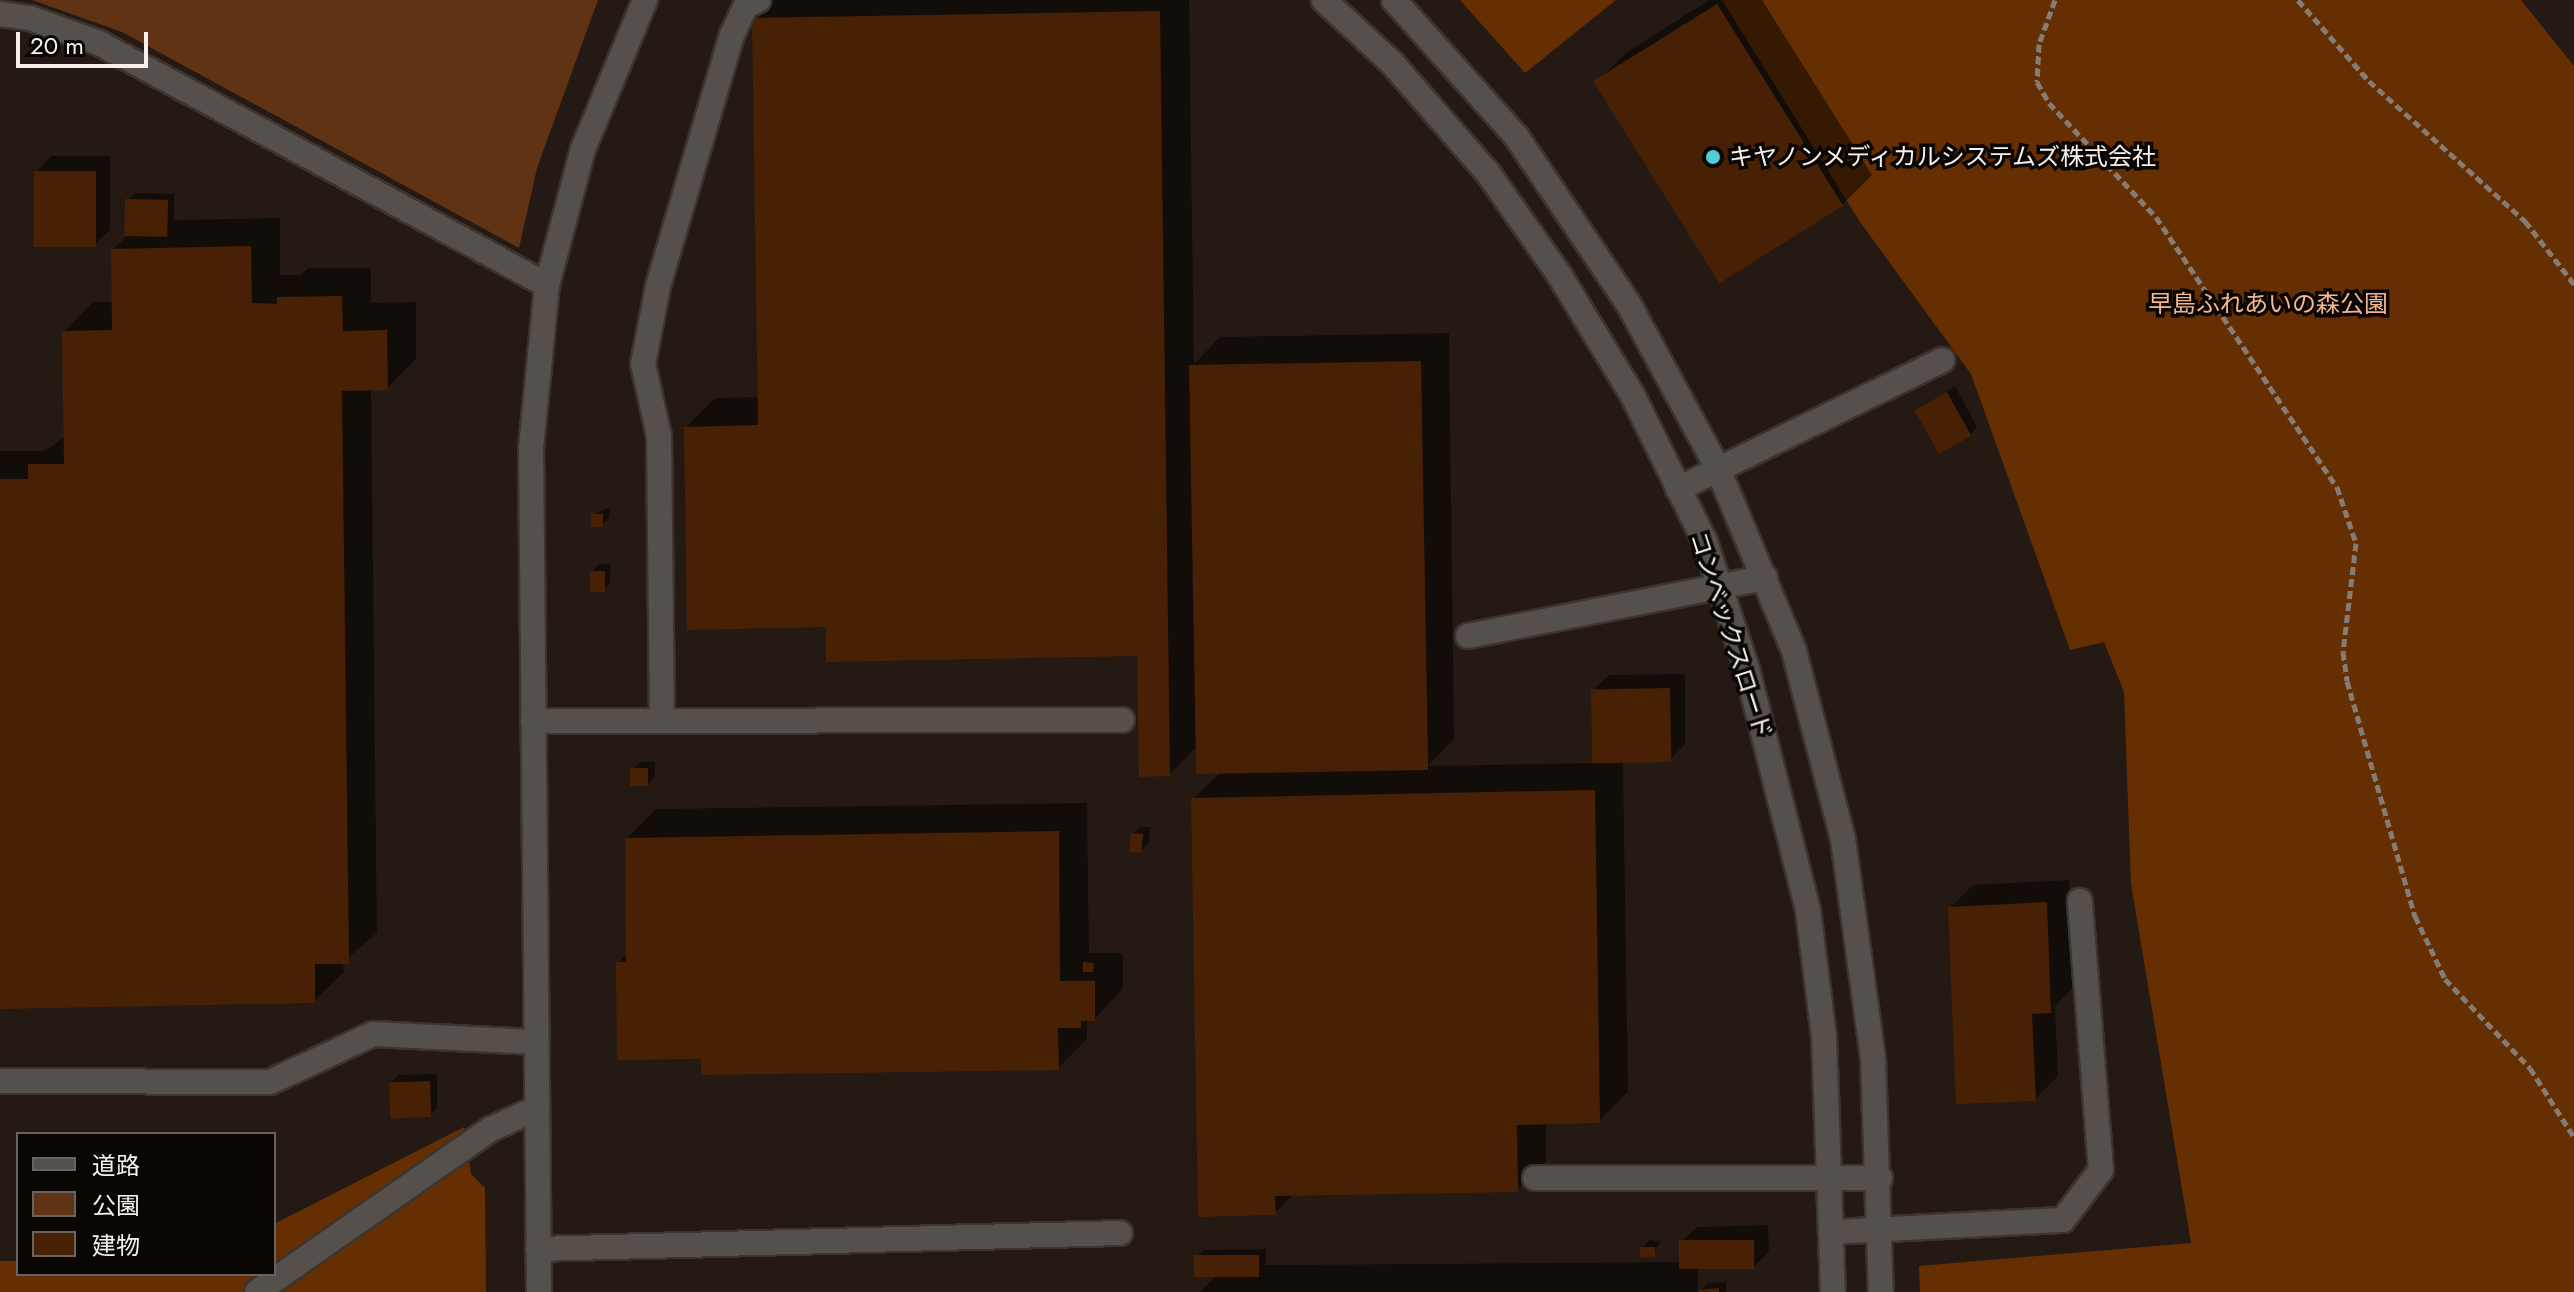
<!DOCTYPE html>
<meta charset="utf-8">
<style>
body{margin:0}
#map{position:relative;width:2574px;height:1292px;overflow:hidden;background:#241a13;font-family:Jost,"Noto Sans JP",sans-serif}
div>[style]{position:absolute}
.green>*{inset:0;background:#5f3313}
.forest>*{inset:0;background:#662f02}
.shadow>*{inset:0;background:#0007}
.building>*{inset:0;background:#482105;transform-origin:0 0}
.path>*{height:5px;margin-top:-2.5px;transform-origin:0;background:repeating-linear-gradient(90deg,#857c76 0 8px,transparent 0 12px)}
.roads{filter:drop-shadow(2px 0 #3d342d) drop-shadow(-2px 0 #3d342d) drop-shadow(0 2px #3d342d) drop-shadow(0 -2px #3d342d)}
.service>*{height:24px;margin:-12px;padding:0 12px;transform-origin:12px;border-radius:12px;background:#56504d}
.minor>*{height:24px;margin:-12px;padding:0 12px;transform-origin:12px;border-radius:12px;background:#56504d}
.tertiary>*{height:24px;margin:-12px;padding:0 12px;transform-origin:12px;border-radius:12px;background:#56504d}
.dots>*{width:22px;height:22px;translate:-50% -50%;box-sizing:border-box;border:4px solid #0a0604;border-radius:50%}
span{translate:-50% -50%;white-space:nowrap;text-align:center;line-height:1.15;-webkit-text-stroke:7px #0a0604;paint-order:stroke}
.poi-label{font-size:24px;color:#f7efeb}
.left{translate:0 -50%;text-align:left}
.park-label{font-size:24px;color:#f4b691}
.street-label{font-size:24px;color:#f7efeb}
.legend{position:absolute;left:16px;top:1132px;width:260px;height:144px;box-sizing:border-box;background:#0a0604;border:2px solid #696360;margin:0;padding:10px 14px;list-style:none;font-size:24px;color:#f7efeb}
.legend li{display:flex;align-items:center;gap:16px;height:40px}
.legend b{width:40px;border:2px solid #696360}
.scale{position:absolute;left:16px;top:32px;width:132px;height:36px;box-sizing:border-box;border:4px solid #f7efeb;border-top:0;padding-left:10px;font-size:24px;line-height:28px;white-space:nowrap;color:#f7efeb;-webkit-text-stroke:6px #0a0604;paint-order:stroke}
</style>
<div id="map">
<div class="green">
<i style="clip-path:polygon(32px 0,598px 0,537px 168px,519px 248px,122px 32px)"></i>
</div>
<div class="forest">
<i style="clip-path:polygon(1460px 0,1616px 0,1525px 73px)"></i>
<i style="clip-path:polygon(1722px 0,2521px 0,2574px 66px,2574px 1292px,1920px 1292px,1919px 1266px,2191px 1243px,2131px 884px,2124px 692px,2104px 642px,2070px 650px,1971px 374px,1860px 222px)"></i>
<i style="clip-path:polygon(464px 1127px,471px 1174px,485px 1188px,486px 1292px,0 1292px,0 1261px,18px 1261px,18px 1274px,274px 1274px,274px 1224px)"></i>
</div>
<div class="shadow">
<i style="clip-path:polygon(773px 0,1189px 0,1194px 364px,1220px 337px,1449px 333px,1454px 739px,1428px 766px,1594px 763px,1593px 690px,1609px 675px,1685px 674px,1685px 744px,1670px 760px,1623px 761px,1628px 1092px,1599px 1121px,1546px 1122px,1546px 1161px,1517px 1190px,1294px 1194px,1275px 1213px,1193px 799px,1221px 772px,1195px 749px,1170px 774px,1139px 654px,828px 625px,686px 427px,715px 398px,759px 397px,754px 19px)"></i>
<i style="clip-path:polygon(1709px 0,1762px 0,1872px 175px,1843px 204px,1597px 82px,1626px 53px)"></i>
<i style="clip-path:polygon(51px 156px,110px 156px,110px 230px,94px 245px,36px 172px)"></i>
<i style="clip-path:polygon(135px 193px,174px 194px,174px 220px,280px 218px,280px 275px,301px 275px,308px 268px,371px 268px,371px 303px,416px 302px,416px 359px,387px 388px,371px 389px,377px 933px,343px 962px,344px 972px,314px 1001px,0 1007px,0 451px,45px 451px,65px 436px,64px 332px,93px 302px,114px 302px,113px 249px,126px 237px,127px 200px)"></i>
<i style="clip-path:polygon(1955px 386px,1977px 427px,1970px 435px,1918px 411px)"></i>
<i style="clip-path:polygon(610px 507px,609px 518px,602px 525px,593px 515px)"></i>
<i style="clip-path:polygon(599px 564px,611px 564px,610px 583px,603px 590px,592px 571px)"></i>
<i style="clip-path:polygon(640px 762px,655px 762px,655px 777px,648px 784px,632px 770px)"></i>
<i style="clip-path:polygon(1087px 803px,1089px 953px,1123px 953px,1123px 989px,1094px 1019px,1087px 1019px,1087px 1039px,1058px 1068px,703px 1057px,618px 963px,628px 953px,627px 838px,656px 809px)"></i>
<i style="clip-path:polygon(1140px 827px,1150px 827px,1149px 843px,1141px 851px,1133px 834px)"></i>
<i style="clip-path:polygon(2069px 880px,2073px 988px,2055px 1006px,2058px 1076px,2035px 1099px,1950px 908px,1973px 885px)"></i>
<i style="clip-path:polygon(437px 1074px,437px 1108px,430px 1115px,391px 1083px,398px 1075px)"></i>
<i style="clip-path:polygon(1768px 1225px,1769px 1252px,1753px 1267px,1698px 1268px,1698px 1292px,1200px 1292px,1216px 1276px,1196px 1257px,1204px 1250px,1266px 1249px,1266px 1265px,1682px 1262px,1681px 1242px,1697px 1227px)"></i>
<i style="clip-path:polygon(1649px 1240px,1661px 1241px,1653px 1255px,1642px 1248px)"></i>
<i style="clip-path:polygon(1726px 1282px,1726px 1292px,1699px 1292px,1708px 1283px)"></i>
</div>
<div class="building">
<i style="left:1717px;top:4px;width:238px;height:146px;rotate:58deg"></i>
<i style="clip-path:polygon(1160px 11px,1170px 776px,1139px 777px,1137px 656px,826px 662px,826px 627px,687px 630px,684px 427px,758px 425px,752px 18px)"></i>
<i style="left:34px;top:171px;width:62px;height:76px"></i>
<i style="left:125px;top:199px;width:43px;height:37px;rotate:1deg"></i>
<i style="clip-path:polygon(251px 246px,252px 303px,277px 304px,277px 297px,342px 296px,343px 331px,387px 330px,388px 390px,342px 391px,349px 964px,315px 964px,315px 1003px,0 1009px,0 479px,28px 479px,28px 464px,64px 464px,62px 331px,112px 330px,111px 249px)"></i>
<i style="left:1421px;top:361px;width:409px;height:232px;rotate:89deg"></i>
<i style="left:1947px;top:392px;width:50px;height:37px;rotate:61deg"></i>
<i style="left:591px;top:514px;width:12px;height:13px"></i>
<i style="left:590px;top:571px;width:15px;height:21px"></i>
<i style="left:1670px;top:688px;width:74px;height:79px;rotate:89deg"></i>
<i style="left:648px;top:768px;width:18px;height:18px;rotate:90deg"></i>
<i style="clip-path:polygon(1595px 790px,1600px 1123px,1517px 1125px,1518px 1192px,1275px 1196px,1276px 1215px,1198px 1217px,1191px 798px)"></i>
<i style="clip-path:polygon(1059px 831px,1060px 981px,1095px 981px,1095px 1021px,1081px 1021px,1081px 1028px,1058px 1028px,1059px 1070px,701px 1075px,701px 1059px,617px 1060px,616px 962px,626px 962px,625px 838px)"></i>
<i style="left:1131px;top:833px;width:12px;height:19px;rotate:5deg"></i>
<i style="clip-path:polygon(2047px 902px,2051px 1013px,2032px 1014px,2036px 1101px,1956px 1104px,1948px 907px)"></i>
<i style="clip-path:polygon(1083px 962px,1094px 963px,1093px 972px,1083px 972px)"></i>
<i style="left:430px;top:1081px;width:36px;height:41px;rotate:88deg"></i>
<i style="left:1754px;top:1240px;width:29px;height:75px;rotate:90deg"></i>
<i style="left:1640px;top:1247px;width:15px;height:10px"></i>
<i style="left:1259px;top:1255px;width:22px;height:65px;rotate:90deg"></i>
<i style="clip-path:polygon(1719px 1288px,1719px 1292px,1699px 1292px,1699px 1290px)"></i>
</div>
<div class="path">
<i style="left:2055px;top:0;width:47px;rotate:110deg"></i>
<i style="left:2039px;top:44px;width:38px;rotate:93deg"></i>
<i style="left:2037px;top:82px;width:24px;rotate:60deg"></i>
<i style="left:2049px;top:103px;width:156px;rotate:46.8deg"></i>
<i style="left:2156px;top:217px;width:325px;rotate:56.2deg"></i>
<i style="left:2337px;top:487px;width:59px;rotate:71.3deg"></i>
<i style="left:2356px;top:543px;width:110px;rotate:96.8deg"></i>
<i style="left:2343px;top:652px;width:29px;rotate:82deg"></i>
<i style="left:2347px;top:681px;width:245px;rotate:73.9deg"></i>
<i style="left:2415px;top:916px;width:70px;rotate:64.5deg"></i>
<i style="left:2445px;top:979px;width:123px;rotate:46.3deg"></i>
<i style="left:2530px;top:1068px;width:82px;rotate:57.5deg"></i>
<i style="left:2298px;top:0;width:108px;rotate:48.8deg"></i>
<i style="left:2369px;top:81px;width:210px;rotate:41.9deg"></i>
<i style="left:2525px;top:221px;width:80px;rotate:52.1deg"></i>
</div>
<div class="roads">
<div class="service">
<i style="left:1678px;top:489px;width:294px;rotate:-26deg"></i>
<i style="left:1468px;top:636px;width:303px;rotate:-11.1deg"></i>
<i style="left:533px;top:721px;width:589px;rotate:-0.1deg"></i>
<i style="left:662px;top:721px;width:285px;rotate:-90.6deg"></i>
<i style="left:659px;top:436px;width:74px;rotate:-102.5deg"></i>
<i style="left:643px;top:364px;width:79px;rotate:-79.1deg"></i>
<i style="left:658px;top:286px;width:262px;rotate:-73.6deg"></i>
<i style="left:732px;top:35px;width:31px;rotate:-65deg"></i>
<i style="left:745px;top:7px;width:15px;rotate:-28deg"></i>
<i style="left:0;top:1081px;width:270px;rotate:0.2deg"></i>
<i style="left:270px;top:1082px;width:114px;rotate:-25deg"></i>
<i style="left:373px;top:1034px;width:162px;rotate:2.8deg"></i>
<i style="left:1535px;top:1178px;width:345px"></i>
<i style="left:1833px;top:1232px;width:230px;rotate:-3deg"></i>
<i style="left:2063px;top:1220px;width:63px;rotate:-52.8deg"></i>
<i style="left:2101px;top:1170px;width:270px;rotate:-94.5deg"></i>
<i style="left:538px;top:1249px;width:582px;rotate:-1.57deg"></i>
</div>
<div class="minor">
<i style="left:0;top:14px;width:30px;rotate:8deg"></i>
<i style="left:30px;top:18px;width:73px;rotate:19.9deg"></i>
<i style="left:99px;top:43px;width:509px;rotate:28.38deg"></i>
<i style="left:257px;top:1292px;width:285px;rotate:-34.9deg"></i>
<i style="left:491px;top:1129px;width:48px;rotate:-24.4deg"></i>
</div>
<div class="tertiary">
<i style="left:1324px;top:0;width:93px;rotate:42.8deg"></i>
<i style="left:1392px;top:63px;width:146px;rotate:48.9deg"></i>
<i style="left:1488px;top:173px;width:126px;rotate:55deg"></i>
<i style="left:1560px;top:276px;width:140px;rotate:58.7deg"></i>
<i style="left:1633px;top:396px;width:163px;rotate:63.7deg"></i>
<i style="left:1705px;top:542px;width:134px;rotate:71.7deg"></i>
<i style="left:1747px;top:669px;width:249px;rotate:75.8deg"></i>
<i style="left:1808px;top:910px;width:127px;rotate:82.8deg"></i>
<i style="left:1824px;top:1036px;width:256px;rotate:88deg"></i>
<i style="left:1394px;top:0;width:183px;rotate:48.1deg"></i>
<i style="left:1516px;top:136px;width:201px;rotate:56.2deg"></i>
<i style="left:1628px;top:303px;width:189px;rotate:61.5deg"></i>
<i style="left:1718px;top:469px;width:197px;rotate:67.3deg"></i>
<i style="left:1794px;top:651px;width:194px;rotate:75.4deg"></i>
<i style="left:1843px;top:839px;width:220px;rotate:82.2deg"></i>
<i style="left:1873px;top:1057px;width:235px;rotate:88.1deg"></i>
<i style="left:539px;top:1292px;width:844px;rotate:-90.54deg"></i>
<i style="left:531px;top:448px;width:164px;rotate:-84.4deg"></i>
<i style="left:547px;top:285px;width:141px;rotate:-75.2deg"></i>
<i style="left:583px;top:149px;width:161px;rotate:-67.4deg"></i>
</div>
</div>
<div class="dots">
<i style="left:1713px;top:157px;background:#52ccd5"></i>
</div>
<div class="poi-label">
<span class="left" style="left:1729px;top:157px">キヤノンメディカルシステムズ株式会社</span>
</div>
<div class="park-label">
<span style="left:2268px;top:304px">早島ふれあいの森公園</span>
</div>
<div class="street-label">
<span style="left:1731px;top:635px;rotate:72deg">コンベックスロード</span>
</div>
<ul class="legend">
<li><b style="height:10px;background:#56504d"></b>道路</li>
<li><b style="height:22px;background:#5f3313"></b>公園</li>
<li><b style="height:22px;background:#482105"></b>建物</li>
</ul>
<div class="scale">20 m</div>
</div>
